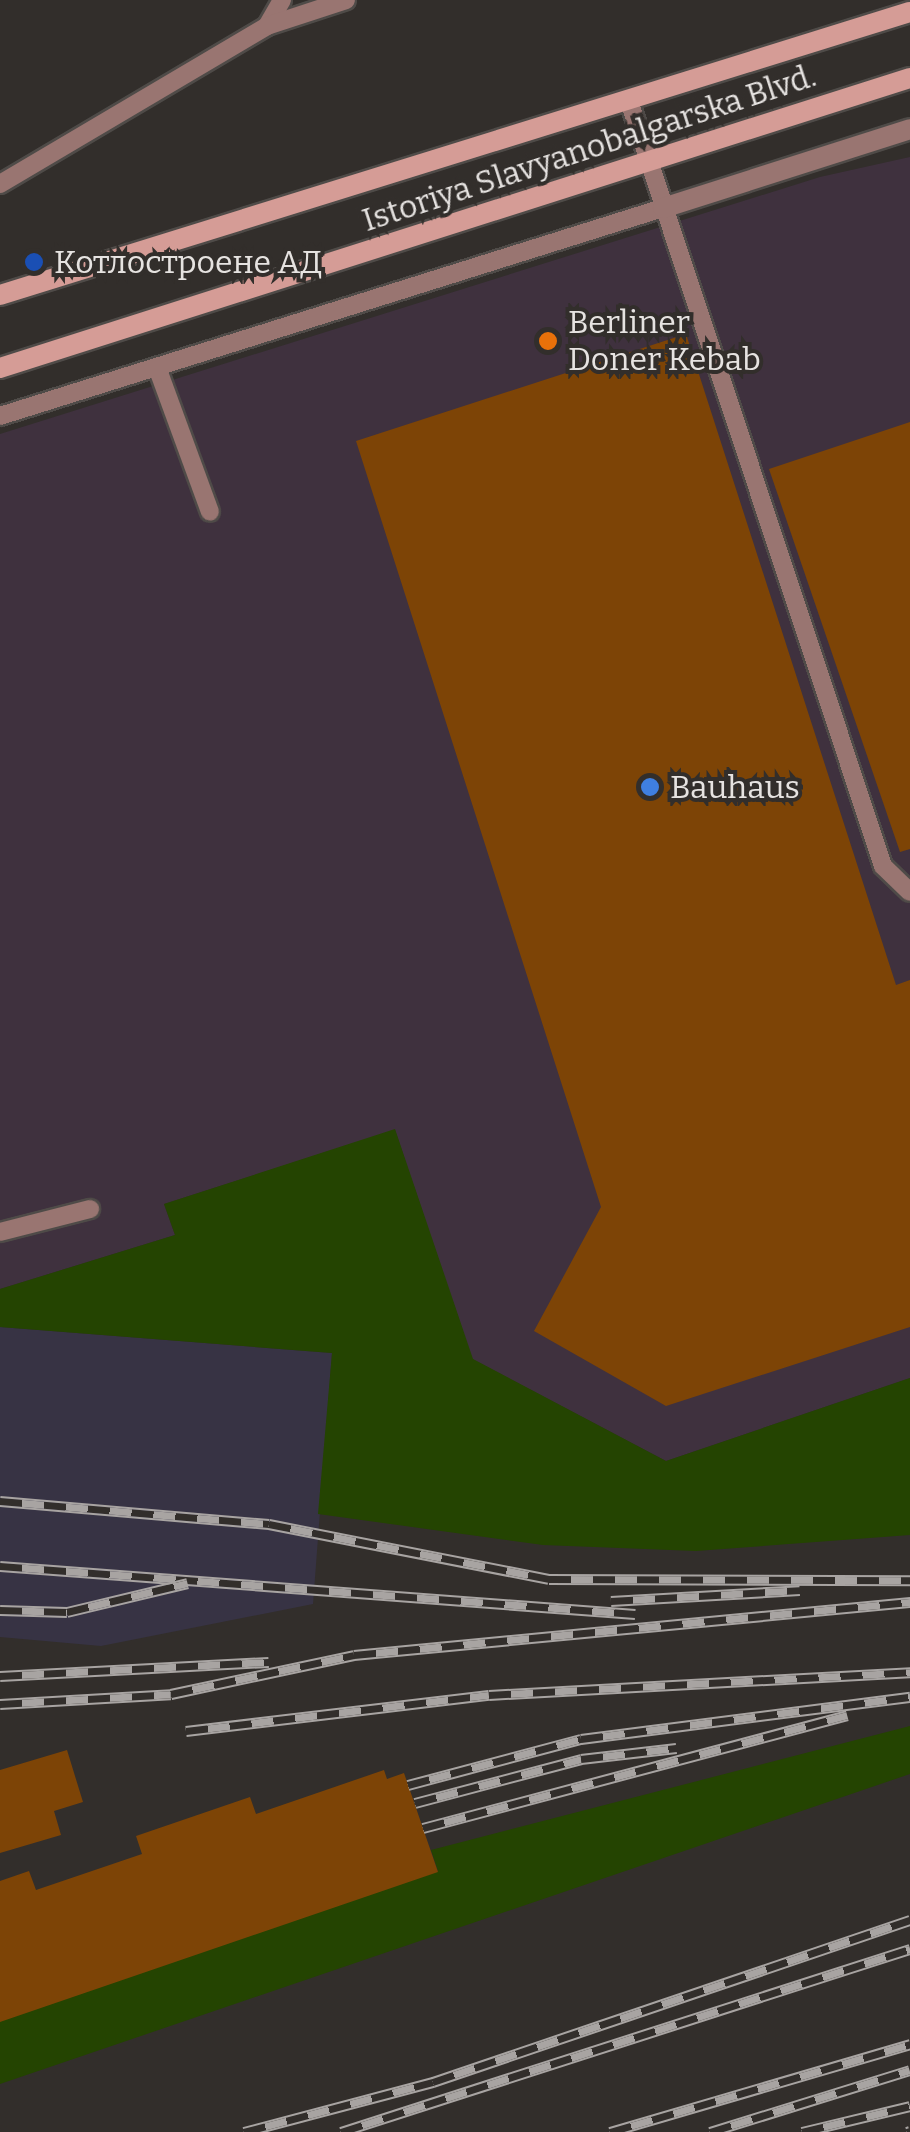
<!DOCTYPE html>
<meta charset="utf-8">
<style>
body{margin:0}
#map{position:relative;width:910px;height:2132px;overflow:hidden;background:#322e2b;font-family:Bitter,serif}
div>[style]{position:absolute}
.commercial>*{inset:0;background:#3f313e}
.industrial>*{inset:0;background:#373344}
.green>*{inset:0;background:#244401}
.building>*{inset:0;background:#7d4406}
.roads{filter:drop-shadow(2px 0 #4f4b48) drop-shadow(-2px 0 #4f4b48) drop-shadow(0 2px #4f4b48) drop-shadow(0 -2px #4f4b48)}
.service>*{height:18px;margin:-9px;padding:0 9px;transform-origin:9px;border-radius:9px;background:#997571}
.minor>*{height:20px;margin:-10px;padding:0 10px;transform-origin:10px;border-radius:10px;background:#997571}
.secondary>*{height:20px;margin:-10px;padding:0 10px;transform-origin:10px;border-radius:10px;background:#d59c96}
.rail>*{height:11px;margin-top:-5.5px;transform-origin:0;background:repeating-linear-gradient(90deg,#322e2b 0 22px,#a8a4a2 0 44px);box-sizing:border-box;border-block:2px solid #a8a4a2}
.dots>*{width:28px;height:28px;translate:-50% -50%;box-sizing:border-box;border:5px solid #322e2b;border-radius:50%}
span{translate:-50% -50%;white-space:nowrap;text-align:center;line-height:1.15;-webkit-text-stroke:8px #322e2b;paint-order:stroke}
.street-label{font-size:32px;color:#e6e3e1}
.poi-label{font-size:32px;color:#e6e3e1}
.left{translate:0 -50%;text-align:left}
</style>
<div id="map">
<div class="commercial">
<i style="clip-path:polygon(910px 157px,910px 1378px,666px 1461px,472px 1359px,395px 1130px,164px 1204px,175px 1235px,0 1289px,0 434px,820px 177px)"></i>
</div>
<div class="industrial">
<i style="clip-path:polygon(0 1327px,332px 1353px,313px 1604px,101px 1646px,0 1637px)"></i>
</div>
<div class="green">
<i style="clip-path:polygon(395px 1129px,473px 1359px,666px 1461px,910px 1378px,910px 1535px,696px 1551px,543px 1545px,318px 1514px,332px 1353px,0 1327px,0 1289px,175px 1235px,164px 1204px)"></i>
<i style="clip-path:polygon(910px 1726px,910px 1774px,0 2084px,0 2021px,438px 1871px,431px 1850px)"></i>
</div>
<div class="building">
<i style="clip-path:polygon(686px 334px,896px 985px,910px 980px,910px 1327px,666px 1406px,534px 1331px,601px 1207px,356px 441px)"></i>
<i style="clip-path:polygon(910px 422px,910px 849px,900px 852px,769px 469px)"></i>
<i style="clip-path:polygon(67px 1750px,83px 1802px,54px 1811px,61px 1835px,0 1853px,0 1770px)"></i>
<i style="clip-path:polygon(384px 1770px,387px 1779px,404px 1773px,438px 1872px,0 2022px,0 1881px,29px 1871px,36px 1890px,142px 1854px,136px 1836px,250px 1797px,256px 1814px)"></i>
</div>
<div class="roads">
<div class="service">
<i style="left:267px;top:26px;width:30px;rotate:-60deg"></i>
<i style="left:629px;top:101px;width:806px;rotate:71.63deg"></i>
<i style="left:883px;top:866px;width:37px;rotate:44deg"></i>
<i style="left:0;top:184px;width:310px;rotate:-30.6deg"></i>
<i style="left:267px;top:26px;width:83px;rotate:-18.2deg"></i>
<i style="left:157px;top:367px;width:154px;rotate:69.9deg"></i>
<i style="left:0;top:416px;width:695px;rotate:-17.42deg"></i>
<i style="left:0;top:1232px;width:93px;rotate:-14.3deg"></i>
</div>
<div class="minor">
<i style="left:663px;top:208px;width:259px;rotate:-17.7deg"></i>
</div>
<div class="secondary">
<i style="left:0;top:295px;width:953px;rotate:-17.28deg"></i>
<i style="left:0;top:368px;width:955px;rotate:-17.68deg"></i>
</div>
</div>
<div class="rail">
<i style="left:0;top:1501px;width:270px;rotate:4.9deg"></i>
<i style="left:269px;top:1524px;width:285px;rotate:11.1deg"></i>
<i style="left:549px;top:1579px;width:361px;rotate:0.2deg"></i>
<i style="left:0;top:1566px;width:637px;rotate:4.32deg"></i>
<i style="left:611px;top:1601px;width:189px;rotate:-3.3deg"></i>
<i style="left:0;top:1610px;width:67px;rotate:1.7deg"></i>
<i style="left:67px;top:1612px;width:124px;rotate:-13.5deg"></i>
<i style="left:0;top:1676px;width:269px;rotate:-3deg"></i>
<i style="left:0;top:1704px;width:171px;rotate:-3.3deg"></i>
<i style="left:171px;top:1694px;width:187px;rotate:-12deg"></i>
<i style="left:354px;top:1655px;width:559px;rotate:-5.45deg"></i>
<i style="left:186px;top:1731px;width:305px;rotate:-6.8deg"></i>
<i style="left:489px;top:1695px;width:422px;rotate:-3.1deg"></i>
<i style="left:408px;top:1785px;width:179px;rotate:-14.9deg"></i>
<i style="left:581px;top:1739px;width:332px;rotate:-7.3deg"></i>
<i style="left:415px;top:1803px;width:172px;rotate:-14.8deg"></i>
<i style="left:581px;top:1759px;width:96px;rotate:-6.6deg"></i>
<i style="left:423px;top:1828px;width:439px;rotate:-14.9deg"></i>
<i style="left:244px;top:2132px;width:196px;rotate:-14.8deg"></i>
<i style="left:433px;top:2082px;width:504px;rotate:-18.76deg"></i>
<i style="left:341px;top:2132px;width:598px;rotate:-17.83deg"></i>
<i style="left:610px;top:2132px;width:313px;rotate:-16.3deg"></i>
<i style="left:710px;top:2132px;width:209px;rotate:-17.2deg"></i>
<i style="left:802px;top:2132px;width:111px;rotate:-13.5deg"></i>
<i style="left:907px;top:2132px;width:3px;rotate:-18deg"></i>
</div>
<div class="dots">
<i style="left:34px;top:262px;background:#1a4fb4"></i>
<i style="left:548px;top:341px;background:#e8710a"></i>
<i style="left:650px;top:787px;background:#3f7fe0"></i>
</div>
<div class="street-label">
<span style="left:589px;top:148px;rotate:-18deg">Istoriya Slavyanobalgarska Blvd.</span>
</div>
<div class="poi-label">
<span class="left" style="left:54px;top:262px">Котлостроене АД</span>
<span class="left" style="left:568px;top:341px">Berliner<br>Doner Kebab</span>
<span class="left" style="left:670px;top:787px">Bauhaus</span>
</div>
</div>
